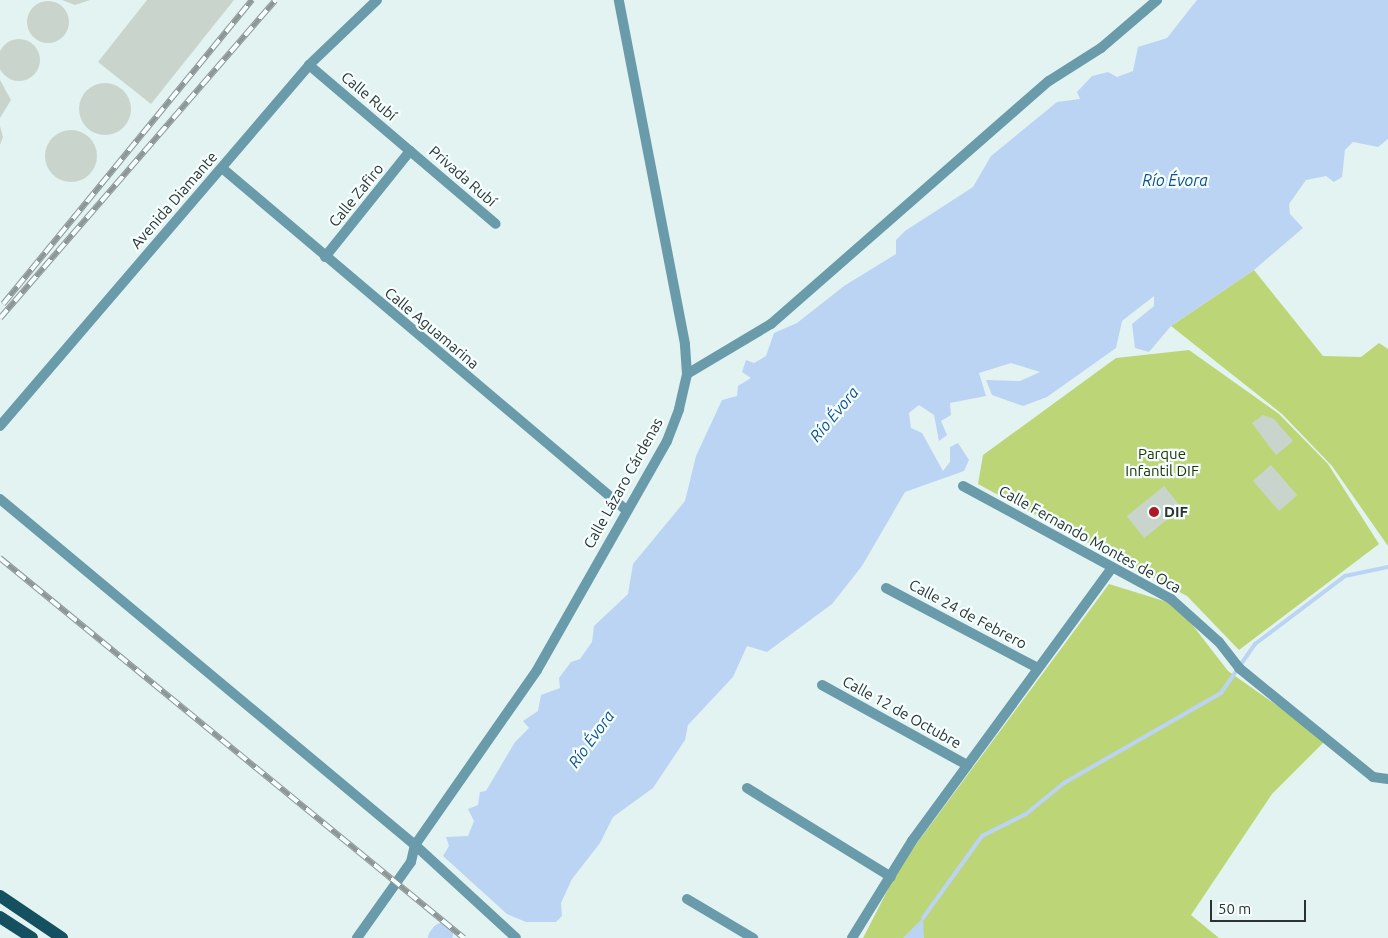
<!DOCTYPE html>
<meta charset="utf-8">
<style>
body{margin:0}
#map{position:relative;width:1388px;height:938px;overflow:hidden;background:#e3f3f1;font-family:Ubuntu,sans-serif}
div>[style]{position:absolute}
.green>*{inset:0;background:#bcd677}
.water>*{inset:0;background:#bbd4f3}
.stream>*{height:4px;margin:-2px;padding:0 2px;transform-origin:2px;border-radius:2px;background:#bbd4f3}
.river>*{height:22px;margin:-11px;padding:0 11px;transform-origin:11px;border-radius:11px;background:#bbd4f3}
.building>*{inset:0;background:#c9d5cc;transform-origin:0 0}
.round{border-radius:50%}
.minor>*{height:10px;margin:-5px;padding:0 5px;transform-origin:5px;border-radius:5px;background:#6a9bab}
.tertiary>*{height:10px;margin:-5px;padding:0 5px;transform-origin:5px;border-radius:5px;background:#6a9bab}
.primary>*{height:12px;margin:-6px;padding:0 6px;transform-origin:6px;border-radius:6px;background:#145060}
.rail>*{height:5.5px;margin-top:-2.75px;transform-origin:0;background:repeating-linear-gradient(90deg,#f5fffe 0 11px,#8c9796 0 22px);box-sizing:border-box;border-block:1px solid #8c9796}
.dots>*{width:14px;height:14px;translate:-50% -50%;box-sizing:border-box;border:2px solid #f5fffe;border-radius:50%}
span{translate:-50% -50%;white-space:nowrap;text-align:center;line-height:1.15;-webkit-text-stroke:4.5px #f5fffe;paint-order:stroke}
.street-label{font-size:15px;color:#2c3231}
.park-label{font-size:15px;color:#263006}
.poi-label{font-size:15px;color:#2c3231;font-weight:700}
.left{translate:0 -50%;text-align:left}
.water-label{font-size:16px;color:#0d4f91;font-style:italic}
.scale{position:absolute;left:1210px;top:900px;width:96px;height:22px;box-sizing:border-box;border:2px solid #2c3231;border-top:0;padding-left:6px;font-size:15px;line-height:18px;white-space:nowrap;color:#2c3231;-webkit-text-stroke:4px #f5fffe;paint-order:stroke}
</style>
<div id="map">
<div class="green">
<i style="clip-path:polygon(1254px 270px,1323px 356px,1361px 357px,1379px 343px,1388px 349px,1388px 546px,1332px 466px,1282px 414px,1171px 326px)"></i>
<i style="clip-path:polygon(1189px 350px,1279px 414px,1328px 464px,1379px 544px,1239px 650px,1187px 596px,978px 484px,983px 455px,1116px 358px)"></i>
<i style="clip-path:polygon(1109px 584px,1177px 605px,1228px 671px,1326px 740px,1272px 794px,1191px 915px,1219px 938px,863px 938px,900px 866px)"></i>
</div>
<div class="water">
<i style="clip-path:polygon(1197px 0,1388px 0,1388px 139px,1378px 147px,1353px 142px,1345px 150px,1342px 177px,1334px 182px,1326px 176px,1306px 180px,1289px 204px,1290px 214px,1303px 228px,1254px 270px,1171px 326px,1149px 352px,1135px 348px,1132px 324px,1154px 306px,1154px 296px,1122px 321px,1116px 348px,1047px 397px,1023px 406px,992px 395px,986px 380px,1020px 381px,1040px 372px,1011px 363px,979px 373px,986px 396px,950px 403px,951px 415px,941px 421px,947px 435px,939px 441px,934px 415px,919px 405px,909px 413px,911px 428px,922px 433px,943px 471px,950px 462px,950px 447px,958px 443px,969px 460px,964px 471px,905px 492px,862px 566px,832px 604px,767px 652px,747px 646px,733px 677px,688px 725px,685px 740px,653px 788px,613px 817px,600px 843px,572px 879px,561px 903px,562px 916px,556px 922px,526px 922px,507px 914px,443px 856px,449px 846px,446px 837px,468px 836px,474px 821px,468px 809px,478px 805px,480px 792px,486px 791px,515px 742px,529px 728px,523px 721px,538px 711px,541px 695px,560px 688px,559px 678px,571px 662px,580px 659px,592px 642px,594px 626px,628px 594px,633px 564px,685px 501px,696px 456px,722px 400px,737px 396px,738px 386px,751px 378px,742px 372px,746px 360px,754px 363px,766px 356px,774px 333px,797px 323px,844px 286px,896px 254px,896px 240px,905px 231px,973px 187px,991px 156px,1057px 102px,1080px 99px,1077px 92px,1092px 76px,1108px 72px,1117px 77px,1133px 71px,1138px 47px,1167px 38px)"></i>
<i style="clip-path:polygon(923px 918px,924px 938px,903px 938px)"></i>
</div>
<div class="stream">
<i style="left:923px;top:918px;width:101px;rotate:-54.3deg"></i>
<i style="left:982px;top:836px;width:49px;rotate:-26.6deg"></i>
<i style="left:1026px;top:814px;width:49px;rotate:-39.2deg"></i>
<i style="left:1064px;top:783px;width:181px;rotate:-29.8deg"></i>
<i style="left:1221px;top:693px;width:60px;rotate:-55.2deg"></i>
<i style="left:1255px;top:644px;width:113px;rotate:-37.1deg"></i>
<i style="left:1345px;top:576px;width:44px;rotate:-11.8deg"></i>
</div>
<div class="river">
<i style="left:439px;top:938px;width:5px;rotate:-53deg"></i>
</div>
<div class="building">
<i style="clip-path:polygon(62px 0,90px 0,75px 5px)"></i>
<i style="clip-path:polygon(147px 0,234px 0,151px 104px,98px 62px)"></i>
<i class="round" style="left:27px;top:1px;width:42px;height:42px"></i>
<i class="round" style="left:-2px;top:39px;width:42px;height:42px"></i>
<i style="clip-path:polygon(0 80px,11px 100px,0 118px)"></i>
<i class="round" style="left:79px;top:83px;width:52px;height:52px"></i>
<i style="clip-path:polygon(0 126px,3px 137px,0 145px)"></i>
<i class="round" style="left:45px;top:130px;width:52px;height:52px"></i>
<i style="clip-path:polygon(1263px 415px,1274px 419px,1293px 441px,1276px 455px,1252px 423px)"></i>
<i style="left:1271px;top:465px;width:40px;height:24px;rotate:49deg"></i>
<i style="left:1164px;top:486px;width:28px;height:48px;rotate:51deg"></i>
</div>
<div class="minor">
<i style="left:309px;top:65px;width:245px;rotate:40.4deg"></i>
<i style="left:222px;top:168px;width:528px;rotate:40.24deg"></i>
<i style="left:325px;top:257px;width:136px;rotate:-51.3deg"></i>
<i style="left:687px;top:374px;width:98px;rotate:-30.8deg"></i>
<i style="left:771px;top:324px;width:369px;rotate:-41.2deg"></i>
<i style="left:1049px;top:81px;width:62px;rotate:-32.4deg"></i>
<i style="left:1101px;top:48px;width:74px;rotate:-40.6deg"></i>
<i style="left:0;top:426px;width:475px;rotate:-49.4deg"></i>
<i style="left:309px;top:65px;width:94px;rotate:-43.7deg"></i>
<i style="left:963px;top:486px;width:237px;rotate:28.5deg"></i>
<i style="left:1171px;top:599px;width:64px;rotate:41.9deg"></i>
<i style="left:1219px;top:642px;width:33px;rotate:52deg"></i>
<i style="left:1239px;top:668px;width:173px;rotate:39.1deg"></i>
<i style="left:1373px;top:777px;width:15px;rotate:8deg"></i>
<i style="left:886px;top:588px;width:170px;rotate:27.8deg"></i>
<i style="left:822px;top:685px;width:166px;rotate:28.9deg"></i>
<i style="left:747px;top:788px;width:169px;rotate:31.7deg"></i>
<i style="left:415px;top:845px;width:137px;rotate:42.6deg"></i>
<i style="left:687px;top:899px;width:77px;rotate:30.6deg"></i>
<i style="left:357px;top:938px;width:93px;rotate:-54.6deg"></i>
<i style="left:411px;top:862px;width:17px;rotate:-77deg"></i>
<i style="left:415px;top:845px;width:213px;rotate:-55.1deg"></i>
<i style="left:537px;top:670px;width:263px;rotate:-60.4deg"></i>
<i style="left:667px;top:441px;width:34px;rotate:-69deg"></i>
<i style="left:679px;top:409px;width:36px;rotate:-77deg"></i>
<i style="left:687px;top:374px;width:30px;rotate:-94deg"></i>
<i style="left:685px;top:344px;width:350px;rotate:-100.9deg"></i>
<i style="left:852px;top:938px;width:114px;rotate:-58.3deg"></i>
<i style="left:912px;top:841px;width:338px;rotate:-53.8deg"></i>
</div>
<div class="tertiary">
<i style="left:0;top:499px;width:540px;rotate:39.82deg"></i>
</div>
<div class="primary">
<i style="left:0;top:896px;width:75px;rotate:34.1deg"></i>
<i style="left:0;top:917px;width:38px;rotate:33deg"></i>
</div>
<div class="rail">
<i style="left:3px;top:304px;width:393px;rotate:-50.7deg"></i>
<i style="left:0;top:318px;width:420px;rotate:-49.1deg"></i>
<i style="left:0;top:558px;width:600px;rotate:39.32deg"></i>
</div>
<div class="dots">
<i style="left:1154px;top:512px;background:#ac1827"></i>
</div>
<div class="street-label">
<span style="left:369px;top:96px;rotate:40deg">Calle Rubí</span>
<span style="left:463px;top:176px;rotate:41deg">Privada Rubí</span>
<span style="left:356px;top:195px;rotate:-51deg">Calle Zafiro</span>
<span style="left:174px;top:200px;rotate:-49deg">Avenida Diamante</span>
<span style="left:432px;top:328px;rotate:40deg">Calle Aguamarina</span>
<span style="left:623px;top:483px;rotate:-61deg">Calle Lázaro Cárdenas</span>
<span style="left:1090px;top:539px;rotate:29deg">Calle Fernando Montes de Oca</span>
<span style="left:968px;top:614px;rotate:28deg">Calle 24 de Febrero</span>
<span style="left:902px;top:712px;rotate:29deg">Calle 12 de Octubre</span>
</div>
<div class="park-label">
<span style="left:1162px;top:462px">Parque<br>Infantil DIF</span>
</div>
<div class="poi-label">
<span class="left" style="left:1164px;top:512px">DIF</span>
</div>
<div class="water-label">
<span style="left:1175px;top:180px">Río Évora</span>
<span style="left:834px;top:414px;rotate:-50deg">Río Évora</span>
<span style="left:591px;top:739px;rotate:-54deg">Río Évora</span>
</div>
<div class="scale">50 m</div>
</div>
